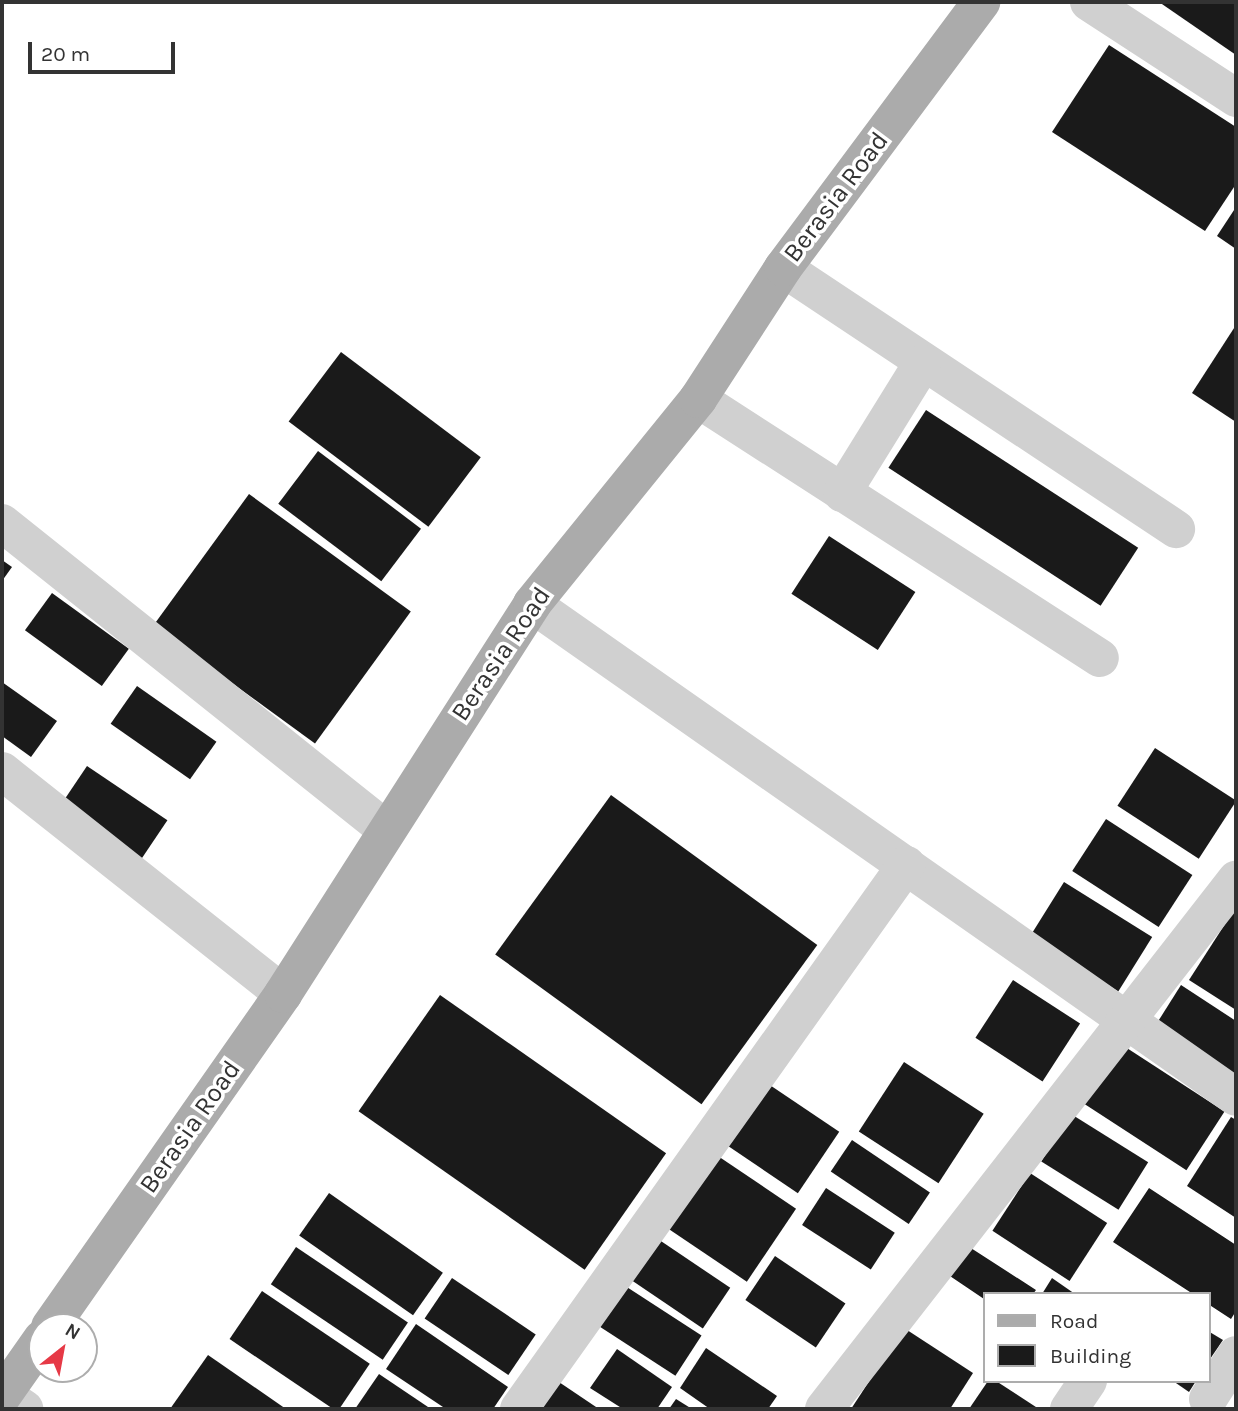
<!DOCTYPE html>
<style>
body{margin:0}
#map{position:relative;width:1238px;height:1411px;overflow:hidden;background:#fff;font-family:Karla,sans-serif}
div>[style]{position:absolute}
.building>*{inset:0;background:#1a1a1a;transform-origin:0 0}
.minor>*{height:38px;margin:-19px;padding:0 19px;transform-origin:19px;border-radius:19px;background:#d0d0d0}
.primary>*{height:38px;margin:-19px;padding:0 19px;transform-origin:19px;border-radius:19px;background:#ababab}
span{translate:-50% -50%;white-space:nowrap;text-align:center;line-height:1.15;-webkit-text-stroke:7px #fff;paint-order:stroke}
.street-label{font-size:26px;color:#333}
.frame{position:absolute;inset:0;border:4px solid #333;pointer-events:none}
.legend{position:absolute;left:983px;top:1292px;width:228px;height:91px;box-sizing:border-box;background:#fff;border:2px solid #adadad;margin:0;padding:9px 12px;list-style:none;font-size:21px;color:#333}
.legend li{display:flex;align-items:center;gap:14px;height:35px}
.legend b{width:35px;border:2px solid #adadad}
.north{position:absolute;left:28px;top:1313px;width:70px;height:70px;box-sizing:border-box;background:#fff;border:2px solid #adadad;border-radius:50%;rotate:31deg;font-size:19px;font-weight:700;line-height:28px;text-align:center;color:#333}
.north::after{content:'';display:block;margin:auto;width:24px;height:32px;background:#e63946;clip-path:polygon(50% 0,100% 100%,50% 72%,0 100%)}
.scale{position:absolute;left:28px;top:42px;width:147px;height:32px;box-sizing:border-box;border:4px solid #333;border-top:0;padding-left:9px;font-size:21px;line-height:24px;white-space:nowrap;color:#333;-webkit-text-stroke:5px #fff;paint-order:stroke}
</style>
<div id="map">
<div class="building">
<i style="clip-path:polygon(1159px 2px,1236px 2px,1236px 55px)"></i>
<i style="clip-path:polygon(1109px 45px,1236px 127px,1236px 184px,1205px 231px,1052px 132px)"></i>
<i style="clip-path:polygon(1236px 207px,1236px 249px,1217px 236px)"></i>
<i style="clip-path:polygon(1236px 325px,1236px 422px,1192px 393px)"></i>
<i style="left:341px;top:352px;width:175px;height:87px;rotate:37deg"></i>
<i style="left:926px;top:410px;width:253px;height:69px;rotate:33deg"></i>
<i style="left:318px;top:451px;width:129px;height:66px;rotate:37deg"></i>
<i style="left:249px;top:494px;width:200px;height:163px;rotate:36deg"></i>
<i style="left:829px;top:536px;width:103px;height:69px;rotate:33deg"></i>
<i style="clip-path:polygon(2px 560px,12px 567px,2px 581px)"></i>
<i style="left:52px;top:593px;width:95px;height:46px;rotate:36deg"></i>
<i style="clip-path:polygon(2px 682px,57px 721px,31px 757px,2px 736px)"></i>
<i style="left:137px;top:686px;width:97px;height:46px;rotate:35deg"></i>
<i style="left:1155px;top:748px;width:97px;height:69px;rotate:33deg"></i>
<i style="left:87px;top:766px;width:97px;height:46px;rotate:34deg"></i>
<i style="left:611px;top:795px;width:255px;height:197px;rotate:36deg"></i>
<i style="left:1106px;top:819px;width:103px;height:62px;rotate:33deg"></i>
<i style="left:1064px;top:882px;width:104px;height:64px;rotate:32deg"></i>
<i style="clip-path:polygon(1236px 907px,1236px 1010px,1189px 980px)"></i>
<i style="left:1013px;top:980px;width:80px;height:69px;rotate:33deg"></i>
<i style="clip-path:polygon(1181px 985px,1236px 1021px,1236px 1075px,1157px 1023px)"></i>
<i style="left:440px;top:995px;width:276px;height:142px;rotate:35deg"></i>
<i style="left:1113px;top:1039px;width:133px;height:70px;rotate:33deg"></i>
<i style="left:904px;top:1062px;width:95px;height:83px;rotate:33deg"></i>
<i style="left:758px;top:1077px;width:98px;height:74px;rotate:34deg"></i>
<i style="left:1071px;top:1114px;width:91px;height:56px;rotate:32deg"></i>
<i style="clip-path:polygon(1231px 1117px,1236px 1120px,1236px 1218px,1187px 1186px)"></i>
<i style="left:852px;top:1140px;width:94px;height:38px;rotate:34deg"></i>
<i style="left:709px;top:1150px;width:105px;height:88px;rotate:34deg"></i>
<i style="left:1030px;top:1173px;width:92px;height:69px;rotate:33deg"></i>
<i style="left:826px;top:1188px;width:82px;height:44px;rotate:33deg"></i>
<i style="clip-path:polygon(1149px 1188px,1236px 1245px,1236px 1311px,1231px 1319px,1208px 1304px,1208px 1294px,1193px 1294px,1113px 1242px)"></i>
<i style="left:329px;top:1193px;width:139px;height:52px;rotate:35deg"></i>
<i style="left:649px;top:1233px;width:98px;height:49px;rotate:34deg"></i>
<i style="clip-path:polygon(960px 1241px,1036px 1290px,1033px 1294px,984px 1294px,984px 1299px,941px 1270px)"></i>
<i style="left:296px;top:1247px;width:135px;height:45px;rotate:34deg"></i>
<i style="left:775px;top:1256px;width:85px;height:53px;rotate:34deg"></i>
<i style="left:452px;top:1278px;width:101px;height:49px;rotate:34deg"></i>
<i style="clip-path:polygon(1052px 1278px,1075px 1294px,1042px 1294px)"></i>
<i style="left:616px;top:1280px;width:102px;height:48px;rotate:33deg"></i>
<i style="left:262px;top:1291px;width:130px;height:58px;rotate:34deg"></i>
<i style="clip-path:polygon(416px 1324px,508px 1387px,493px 1409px,446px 1409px,386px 1369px)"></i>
<i style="clip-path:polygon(904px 1328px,973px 1373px,950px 1409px,851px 1409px)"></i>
<i style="clip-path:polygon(1208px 1331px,1223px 1340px,1208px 1362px)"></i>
<i style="clip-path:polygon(706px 1348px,777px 1396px,768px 1409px,710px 1409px,680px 1388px)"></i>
<i style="clip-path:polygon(617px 1349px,672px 1387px,657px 1409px,623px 1409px,590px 1388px)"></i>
<i style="clip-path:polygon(208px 1355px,286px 1409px,170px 1409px)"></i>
<i style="clip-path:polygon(379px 1374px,431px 1409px,355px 1409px)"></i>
<i style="clip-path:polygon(553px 1378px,599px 1409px,532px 1409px)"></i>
<i style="clip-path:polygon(988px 1381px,996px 1381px,1039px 1409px,969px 1409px)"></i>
<i style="clip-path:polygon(1173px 1381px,1196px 1381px,1189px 1392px)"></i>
<i style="clip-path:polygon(676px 1399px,692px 1409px,669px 1409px)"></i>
</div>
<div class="minor">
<i style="left:1089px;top:2px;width:176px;rotate:33.1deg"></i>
<i style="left:783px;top:268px;width:472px;rotate:33.6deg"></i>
<i style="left:698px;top:399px;width:478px;rotate:32.8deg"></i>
<i style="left:842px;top:493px;width:152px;rotate:-58.2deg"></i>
<i style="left:2px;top:523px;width:490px;rotate:38.6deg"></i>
<i style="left:532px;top:604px;width:859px;rotate:35deg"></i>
<i style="left:2px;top:771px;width:359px;rotate:38.4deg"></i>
<i style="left:2px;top:1394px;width:27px;rotate:34deg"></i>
<i style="left:1208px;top:1399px;width:52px;rotate:-57.5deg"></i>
<i style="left:519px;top:1409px;width:668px;rotate:-54.57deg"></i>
<i style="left:824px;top:1409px;width:671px;rotate:-52.09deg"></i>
<i style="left:1069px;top:1409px;width:34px;rotate:-56deg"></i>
</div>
<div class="primary">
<i style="left:50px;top:1327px;width:406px;rotate:-55deg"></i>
<i style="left:283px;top:994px;width:463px;rotate:-57.4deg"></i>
<i style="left:532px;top:604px;width:264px;rotate:-51deg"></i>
<i style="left:698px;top:399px;width:156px;rotate:-57deg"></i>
<i style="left:783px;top:268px;width:332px;rotate:-53.3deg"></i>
<i style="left:2px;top:1396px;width:70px;rotate:-54.9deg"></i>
</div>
<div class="street-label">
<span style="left:836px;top:197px;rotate:-53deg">Berasia Road</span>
<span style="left:501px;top:654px;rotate:-56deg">Berasia Road</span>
<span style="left:190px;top:1127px;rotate:-55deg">Berasia Road</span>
</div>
<div class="frame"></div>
<ul class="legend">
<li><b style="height:9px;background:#ababab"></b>Road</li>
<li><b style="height:19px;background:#1a1a1a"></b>Building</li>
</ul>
<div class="north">N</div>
<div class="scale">20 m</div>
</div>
